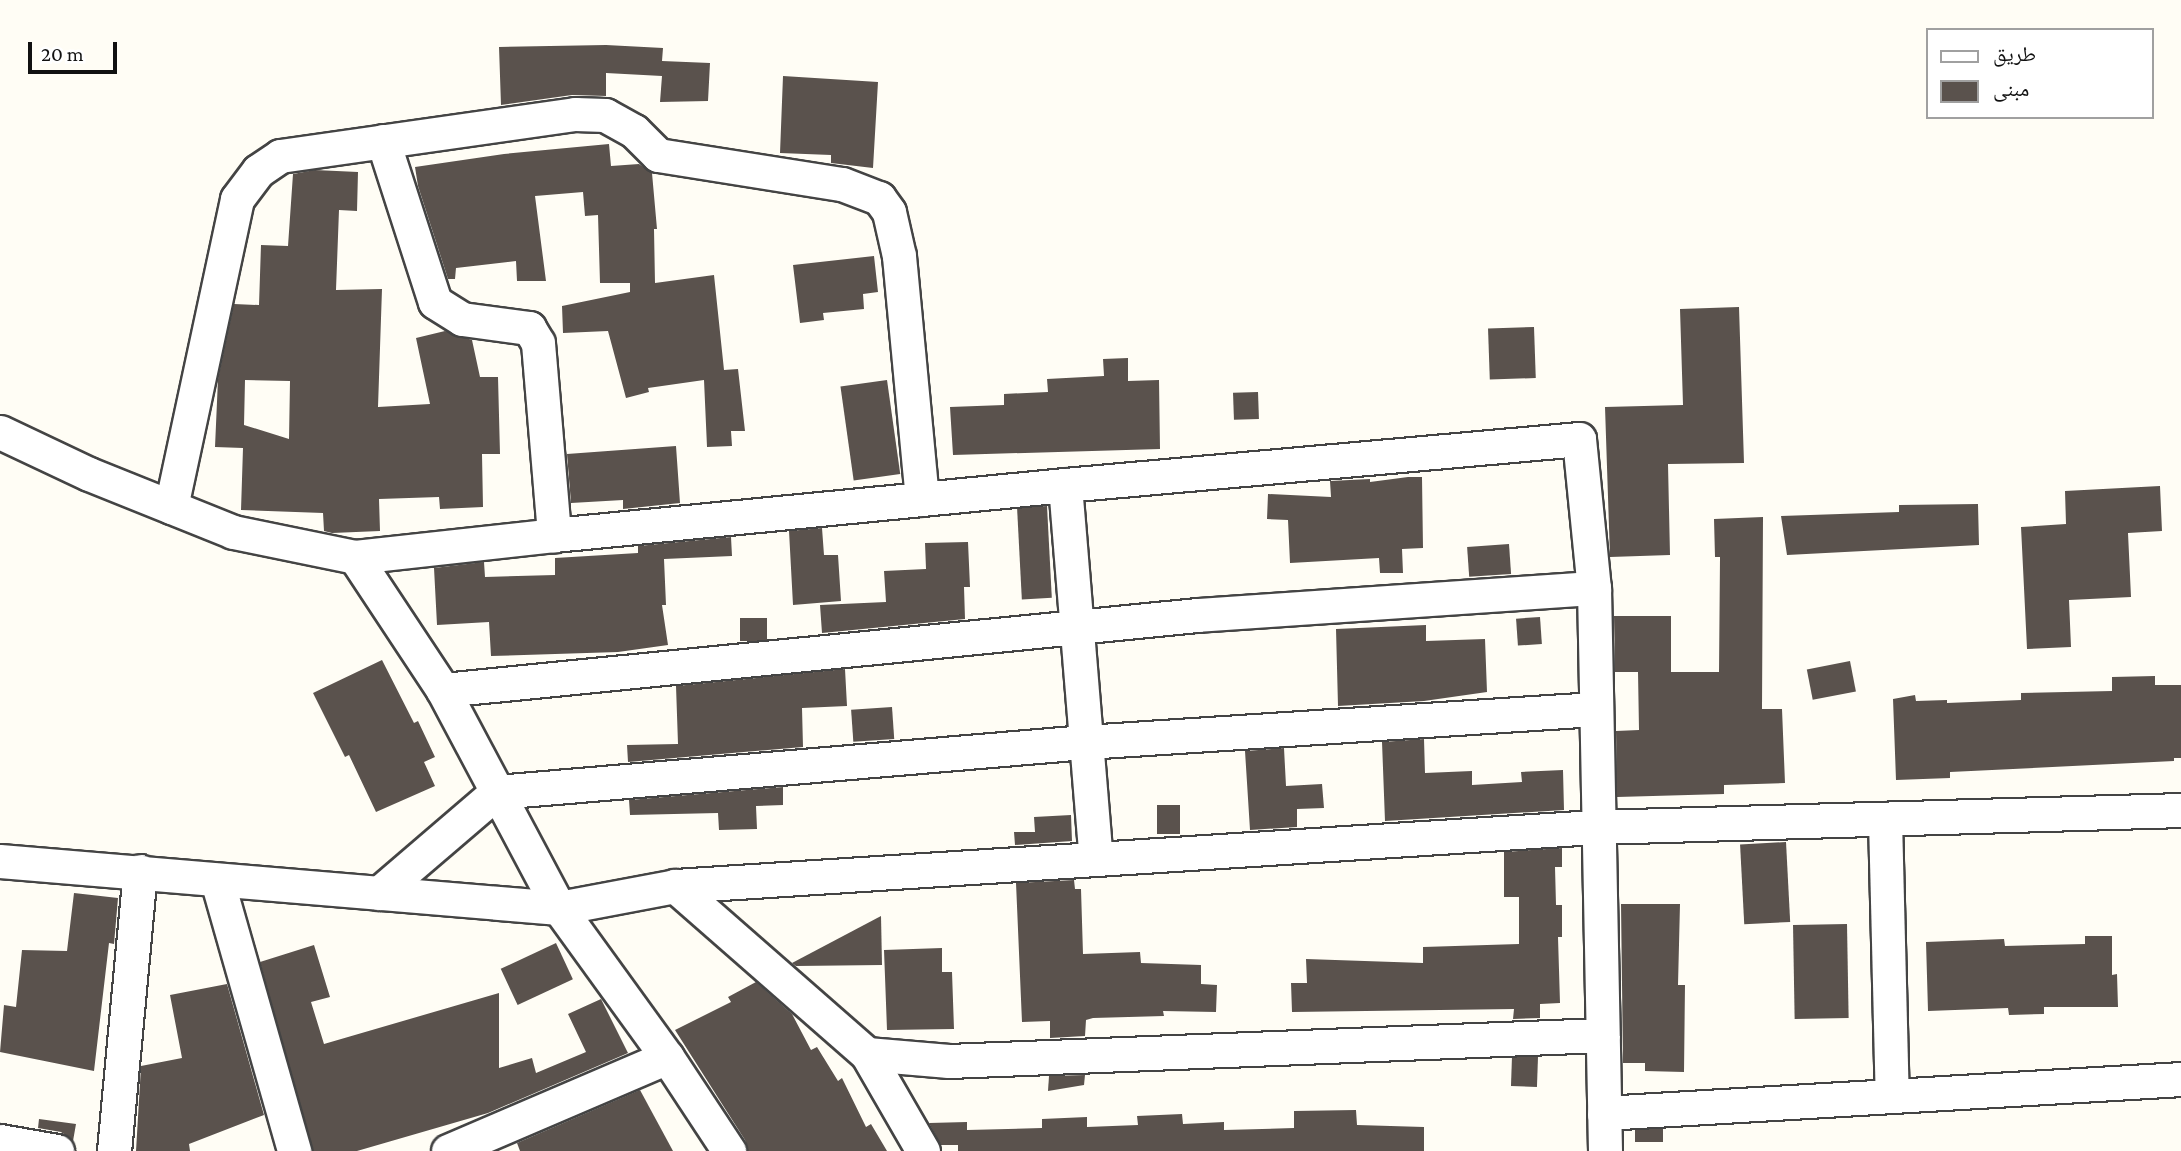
<!DOCTYPE html>
<meta charset="utf-8">
<style>
body{margin:0}
#map{position:relative;width:2181px;height:1151px;overflow:hidden;background:#fffdf5;font-family:"Crimson Pro","Noto Naskh Arabic",serif}
div>[style]{position:absolute}
.building>*{inset:0;background:#5a524d;transform-origin:0 0}
.roads{filter:drop-shadow(2px 0 #444) drop-shadow(-2px 0 #444) drop-shadow(0 2px #444) drop-shadow(0 -2px #444)}
.minor>*{height:33px;margin:-16.5px;padding:0 16.5px;transform-origin:16.5px;border-radius:16.5px;background:#fff}
span{translate:-50% -50%;white-space:nowrap;text-align:center;line-height:1.15;-webkit-text-stroke:7px #fff;paint-order:stroke}
.legend{position:absolute;left:1926px;top:28px;width:228px;height:91px;box-sizing:border-box;background:#fff;border:2px solid #a0a0a0;margin:0;padding:9px 12px;list-style:none;font-size:21px;color:#111}
.legend li{display:flex;align-items:center;gap:14px;height:35px}
.legend b{width:35px;border:2px solid #a0a0a0}
.scale{position:absolute;left:28px;top:42px;width:89px;height:32px;box-sizing:border-box;border:4px solid #111;border-top:0;padding-left:9px;font-size:21px;line-height:24px;white-space:nowrap;color:#111;-webkit-text-stroke:5px #fff;paint-order:stroke}
</style>
<div id="map">
<div class="building">
<i style="clip-path:polygon(606px 45px,663px 48px,662px 61px,710px 63px,708px 101px,660px 102px,662px 76px,606px 73px,606px 96px,572px 95px,501px 105px,499px 47px)"></i>
<i style="clip-path:polygon(783px 76px,878px 82px,873px 168px,831px 163px,831px 155px,780px 153px)"></i>
<i style="clip-path:polygon(609px 144px,611px 166px,639px 164px,652px 173px,657px 229px,654px 229px,655px 283px,714px 275px,724px 370px,738px 369px,745px 431px,731px 431px,732px 446px,707px 447px,704px 380px,648px 388px,649px 392px,626px 398px,608px 331px,563px 333px,562px 306px,630px 292px,630px 283px,600px 283px,598px 215px,585px 216px,583px 192px,535px 196px,546px 281px,517px 281px,516px 261px,456px 268px,455px 279px,448px 279px,418px 186px,415px 167px,504px 154px)"></i>
<i style="clip-path:polygon(evenodd,315px 170px,358px 172px,357px 211px,339px 210px,336px 290px,382px 289px,378px 407px,430px 404px,416px 338px,445px 331px,472px 340px,480px 377px,498px 377px,500px 454px,482px 454px,483px 507px,440px 509px,439px 497px,379px 499px,380px 531px,332px 533px,324px 531px,323px 513px,241px 510px,243px 448px,215px 447px,218px 379px,234px 304px,259px 305px,261px 245px,288px 246px,293px 174px,315px 170px,245px 380px,290px 381px,289px 439px,244px 425px,245px 380px)"></i>
<i style="clip-path:polygon(874px 256px,878px 292px,863px 294px,864px 309px,823px 313px,824px 320px,800px 323px,793px 265px)"></i>
<i style="clip-path:polygon(1739px 307px,1744px 463px,1668px 464px,1670px 555px,1610px 557px,1605px 407px,1683px 405px,1680px 309px)"></i>
<i style="left:1534px;top:327px;width:51px;height:46px;rotate:88deg"></i>
<i style="clip-path:polygon(1128px 358px,1128px 381px,1159px 380px,1160px 449px,953px 455px,950px 407px,1004px 405px,1004px 394px,1048px 392px,1047px 379px,1104px 376px,1103px 359px)"></i>
<i style="left:887px;top:380px;width:95px;height:47px;rotate:82deg"></i>
<i style="left:1258px;top:392px;width:27px;height:25px;rotate:88deg"></i>
<i style="clip-path:polygon(676px 446px,680px 503px,623px 509px,623px 500px,571px 503px,567px 454px)"></i>
<i style="clip-path:polygon(1408px 477px,1422px 477px,1423px 548px,1402px 549px,1403px 573px,1380px 573px,1379px 558px,1290px 563px,1288px 520px,1267px 519px,1268px 494px,1331px 497px,1330px 481px,1370px 479px,1370px 482px)"></i>
<i style="clip-path:polygon(2160px 486px,2162px 531px,2128px 533px,2131px 597px,2069px 600px,2071px 647px,2027px 649px,2021px 527px,2066px 524px,2065px 491px)"></i>
<i style="clip-path:polygon(1978px 504px,1979px 545px,1787px 555px,1781px 516px,1899px 512px,1899px 505px)"></i>
<i style="left:1047px;top:506px;width:92px;height:30px;rotate:87deg"></i>
<i style="clip-path:polygon(1763px 517px,1762px 709px,1782px 709px,1785px 783px,1724px 785px,1724px 794px,1617px 797px,1616px 731px,1639px 730px,1638px 672px,1615px 672px,1614px 616px,1671px 616px,1671px 672px,1719px 672px,1720px 557px,1715px 557px,1714px 519px)"></i>
<i style="clip-path:polygon(822px 528px,824px 555px,838px 555px,841px 601px,793px 605px,789px 531px)"></i>
<i style="clip-path:polygon(731px 537px,732px 556px,664px 559px,666px 605px,662px 605px,668px 645px,618px 652px,491px 656px,489px 622px,437px 625px,434px 568px,484px 562px,485px 577px,555px 575px,555px 558px,638px 553px,638px 546px)"></i>
<i style="clip-path:polygon(968px 542px,970px 587px,964px 587px,965px 619px,822px 633px,820px 605px,886px 602px,884px 571px,926px 569px,925px 543px)"></i>
<i style="left:1509px;top:544px;width:30px;height:42px;rotate:86deg"></i>
<i style="left:1540px;top:617px;width:27px;height:24px;rotate:86deg"></i>
<i style="left:740px;top:618px;width:27px;height:23px"></i>
<i style="clip-path:polygon(1426px 625px,1426px 641px,1485px 639px,1487px 692px,1424px 701px,1338px 706px,1336px 629px)"></i>
<i style="clip-path:polygon(382px 660px,414px 723px,418px 721px,435px 757px,424px 762px,435px 786px,376px 812px,349px 755px,345px 757px,313px 693px)"></i>
<i style="left:1850px;top:661px;width:31px;height:44px;rotate:79deg"></i>
<i style="clip-path:polygon(845px 669px,847px 706px,802px 708px,803px 747px,628px 762px,627px 745px,678px 744px,676px 686px)"></i>
<i style="clip-path:polygon(2155px 676px,2155px 685px,2181px 685px,2181px 758px,2174px 758px,2174px 761px,1950px 772px,1950px 778px,1896px 780px,1893px 699px,1915px 695px,1916px 701px,1947px 700px,1947px 703px,2021px 700px,2021px 693px,2112px 691px,2112px 677px)"></i>
<i style="left:892px;top:707px;width:32px;height:41px;rotate:86deg"></i>
<i style="clip-path:polygon(1424px 739px,1425px 773px,1472px 771px,1472px 785px,1522px 782px,1521px 772px,1563px 770px,1564px 810px,1385px 821px,1382px 742px)"></i>
<i style="clip-path:polygon(1284px 748px,1286px 786px,1322px 784px,1324px 808px,1297px 809px,1297px 827px,1250px 830px,1245px 751px)"></i>
<i style="clip-path:polygon(783px 787px,783px 805px,756px 806px,757px 829px,719px 830px,718px 813px,630px 815px,629px 800px)"></i>
<i style="left:1180px;top:805px;width:29px;height:23px;rotate:90deg"></i>
<i style="clip-path:polygon(1071px 815px,1072px 841px,1015px 845px,1014px 832px,1035px 832px,1034px 817px)"></i>
<i style="left:1786px;top:842px;width:80px;height:46px;rotate:87deg"></i>
<i style="clip-path:polygon(1562px 848px,1562px 867px,1555px 867px,1556px 905px,1562px 905px,1562px 937px,1558px 937px,1560px 1003px,1540px 1004px,1540px 1018px,1513px 1019px,1514px 1009px,1292px 1012px,1291px 983px,1307px 983px,1306px 959px,1423px 963px,1423px 947px,1519px 944px,1519px 897px,1504px 897px,1504px 852px)"></i>
<i style="clip-path:polygon(1074px 880px,1075px 889px,1081px 889px,1083px 954px,1140px 952px,1141px 963px,1201px 965px,1201px 984px,1217px 985px,1216px 1012px,1163px 1011px,1164px 1016px,1093px 1018px,1086px 1020px,1085px 1036px,1050px 1038px,1050px 1021px,1022px 1022px,1016px 883px)"></i>
<i style="clip-path:polygon(74px 893px,118px 898px,114px 944px,109px 943px,94px 1071px,0 1052px,4px 1005px,16px 1007px,22px 950px,67px 951px)"></i>
<i style="clip-path:polygon(1621px 904px,1680px 904px,1678px 985px,1685px 985px,1684px 1072px,1645px 1071px,1645px 1063px,1623px 1063px)"></i>
<i style="clip-path:polygon(881px 916px,882px 965px,796px 966px,792px 963px)"></i>
<i style="left:1847px;top:924px;width:94px;height:54px;rotate:89deg"></i>
<i style="clip-path:polygon(2085px 936px,2112px 936px,2112px 975px,2117px 974px,2118px 1007px,2044px 1007px,2044px 1014px,2009px 1015px,2008px 1008px,1928px 1011px,1926px 942px,2004px 939px,2005px 946px,2085px 944px)"></i>
<i style="left:556px;top:943px;width:40px;height:61px;rotate:65deg"></i>
<i style="clip-path:polygon(314px 945px,330px 997px,311px 1002px,324px 1044px,499px 993px,499px 1068px,532px 1058px,536px 1073px,586px 1052px,568px 1014px,601px 999px,628px 1053px,488px 1113px,357px 1151px,313px 1151px,260px 962px)"></i>
<i style="clip-path:polygon(942px 948px,942px 972px,952px 972px,954px 1029px,887px 1030px,884px 950px)"></i>
<i style="clip-path:polygon(756px 982px,792px 1014px,811px 1050px,817px 1047px,838px 1081px,842px 1078px,866px 1127px,871px 1124px,887px 1151px,748px 1151px,745px 1140px,675px 1030px,731px 1002px,728px 997px)"></i>
<i style="clip-path:polygon(227px 984px,264px 1115px,189px 1144px,190px 1151px,136px 1151px,141px 1066px,182px 1058px,170px 995px)"></i>
<i style="left:1538px;top:1057px;width:30px;height:26px;rotate:92deg"></i>
<i style="clip-path:polygon(1085px 1075px,1084px 1085px,1048px 1091px,1049px 1076px)"></i>
<i style="clip-path:polygon(640px 1090px,673px 1151px,520px 1151px,517px 1143px)"></i>
<i style="clip-path:polygon(1356px 1110px,1357px 1125px,1424px 1127px,1424px 1151px,958px 1151px,958px 1145px,941px 1145px,929px 1123px,967px 1122px,967px 1130px,1042px 1128px,1042px 1119px,1087px 1117px,1087px 1127px,1138px 1125px,1137px 1116px,1182px 1114px,1183px 1124px,1224px 1122px,1224px 1130px,1294px 1128px,1294px 1111px)"></i>
<i style="clip-path:polygon(39px 1119px,76px 1124px,73px 1141px,61px 1132px,38px 1128px)"></i>
<i style="left:1663px;top:1129px;width:13px;height:28px;rotate:90deg"></i>
</div>
<div class="roads">
<div class="minor">
<i style="left:383px;top:141px;width:169px;rotate:72.1deg"></i>
<i style="left:435px;top:302px;width:32px;rotate:32deg"></i>
<i style="left:462px;top:319px;width:68px;rotate:7.7deg"></i>
<i style="left:529px;top:328px;width:17px;rotate:59deg"></i>
<i style="left:538px;top:343px;width:193px;rotate:85.2deg"></i>
<i style="left:0;top:432px;width:98px;rotate:25.3deg"></i>
<i style="left:89px;top:474px;width:155px;rotate:21.9deg"></i>
<i style="left:233px;top:532px;width:125px;rotate:11.6deg"></i>
<i style="left:355px;top:557px;width:159px;rotate:56.5deg"></i>
<i style="left:443px;top:690px;width:247px;rotate:62deg"></i>
<i style="left:559px;top:908px;width:184px;rotate:54.1deg"></i>
<i style="left:667px;top:1057px;width:113px;rotate:56.6deg"></i>
<i style="left:1065px;top:485px;width:375px;rotate:85.3deg"></i>
<i style="left:171px;top:507px;width:315px;rotate:-77.9deg"></i>
<i style="left:237px;top:199px;width:35px;rotate:-53deg"></i>
<i style="left:258px;top:171px;width:27px;rotate:-34deg"></i>
<i style="left:280px;top:156px;width:298px;rotate:-8.1deg"></i>
<i style="left:575px;top:114px;width:30px;rotate:2deg"></i>
<i style="left:605px;top:115px;width:33px;rotate:29deg"></i>
<i style="left:634px;top:131px;width:34px;rotate:45deg"></i>
<i style="left:658px;top:155px;width:186px;rotate:9deg"></i>
<i style="left:842px;top:184px;width:40px;rotate:21deg"></i>
<i style="left:879px;top:198px;width:17px;rotate:54deg"></i>
<i style="left:889px;top:212px;width:45px;rotate:77.2deg"></i>
<i style="left:899px;top:256px;width:244px;rotate:84.6deg"></i>
<i style="left:355px;top:557px;width:200px;rotate:-6.3deg"></i>
<i style="left:554px;top:535px;width:513px;rotate:-5.59deg"></i>
<i style="left:1065px;top:485px;width:516px;rotate:-5.11deg"></i>
<i style="left:1579px;top:439px;width:150px;rotate:84.3deg"></i>
<i style="left:1594px;top:588px;width:563px;rotate:88.88deg"></i>
<i style="left:443px;top:690px;width:758px;rotate:-5.68deg"></i>
<i style="left:1197px;top:615px;width:398px;rotate:-3.9deg"></i>
<i style="left:1885px;top:819px;width:277px;rotate:88.6deg"></i>
<i style="left:0;top:861px;width:561px;rotate:4.81deg"></i>
<i style="left:559px;top:908px;width:118px;rotate:-10.7deg"></i>
<i style="left:675px;top:886px;width:923px;rotate:-3.67deg"></i>
<i style="left:1596px;top:827px;width:585px;rotate:-1.66deg"></i>
<i style="left:217px;top:880px;width:282px;rotate:74.1deg"></i>
<i style="left:675px;top:886px;width:255px;rotate:41.2deg"></i>
<i style="left:867px;top:1054px;width:112px;rotate:60deg"></i>
<i style="left:379px;top:893px;width:155px;rotate:-40.6deg"></i>
<i style="left:497px;top:792px;width:590px;rotate:-4.86deg"></i>
<i style="left:1085px;top:742px;width:511px;rotate:-3.7deg"></i>
<i style="left:867px;top:1054px;width:82px;rotate:4.9deg"></i>
<i style="left:949px;top:1061px;width:654px;rotate:-2.28deg"></i>
<i style="left:1604px;top:1113px;width:578px;rotate:-3.37deg"></i>
<i style="left:0;top:1141px;width:58px;rotate:10deg"></i>
<i style="left:114px;top:1151px;width:281px;rotate:-84.7deg"></i>
<i style="left:448px;top:1151px;width:238px;rotate:-23.2deg"></i>
</div>
</div>
<ul class="legend">
<li><b style="height:9px;background:#fff"></b>طريق</li>
<li><b style="height:19px;background:#5a524d"></b>مبنى</li>
</ul>
<div class="scale">20 m</div>
</div>
